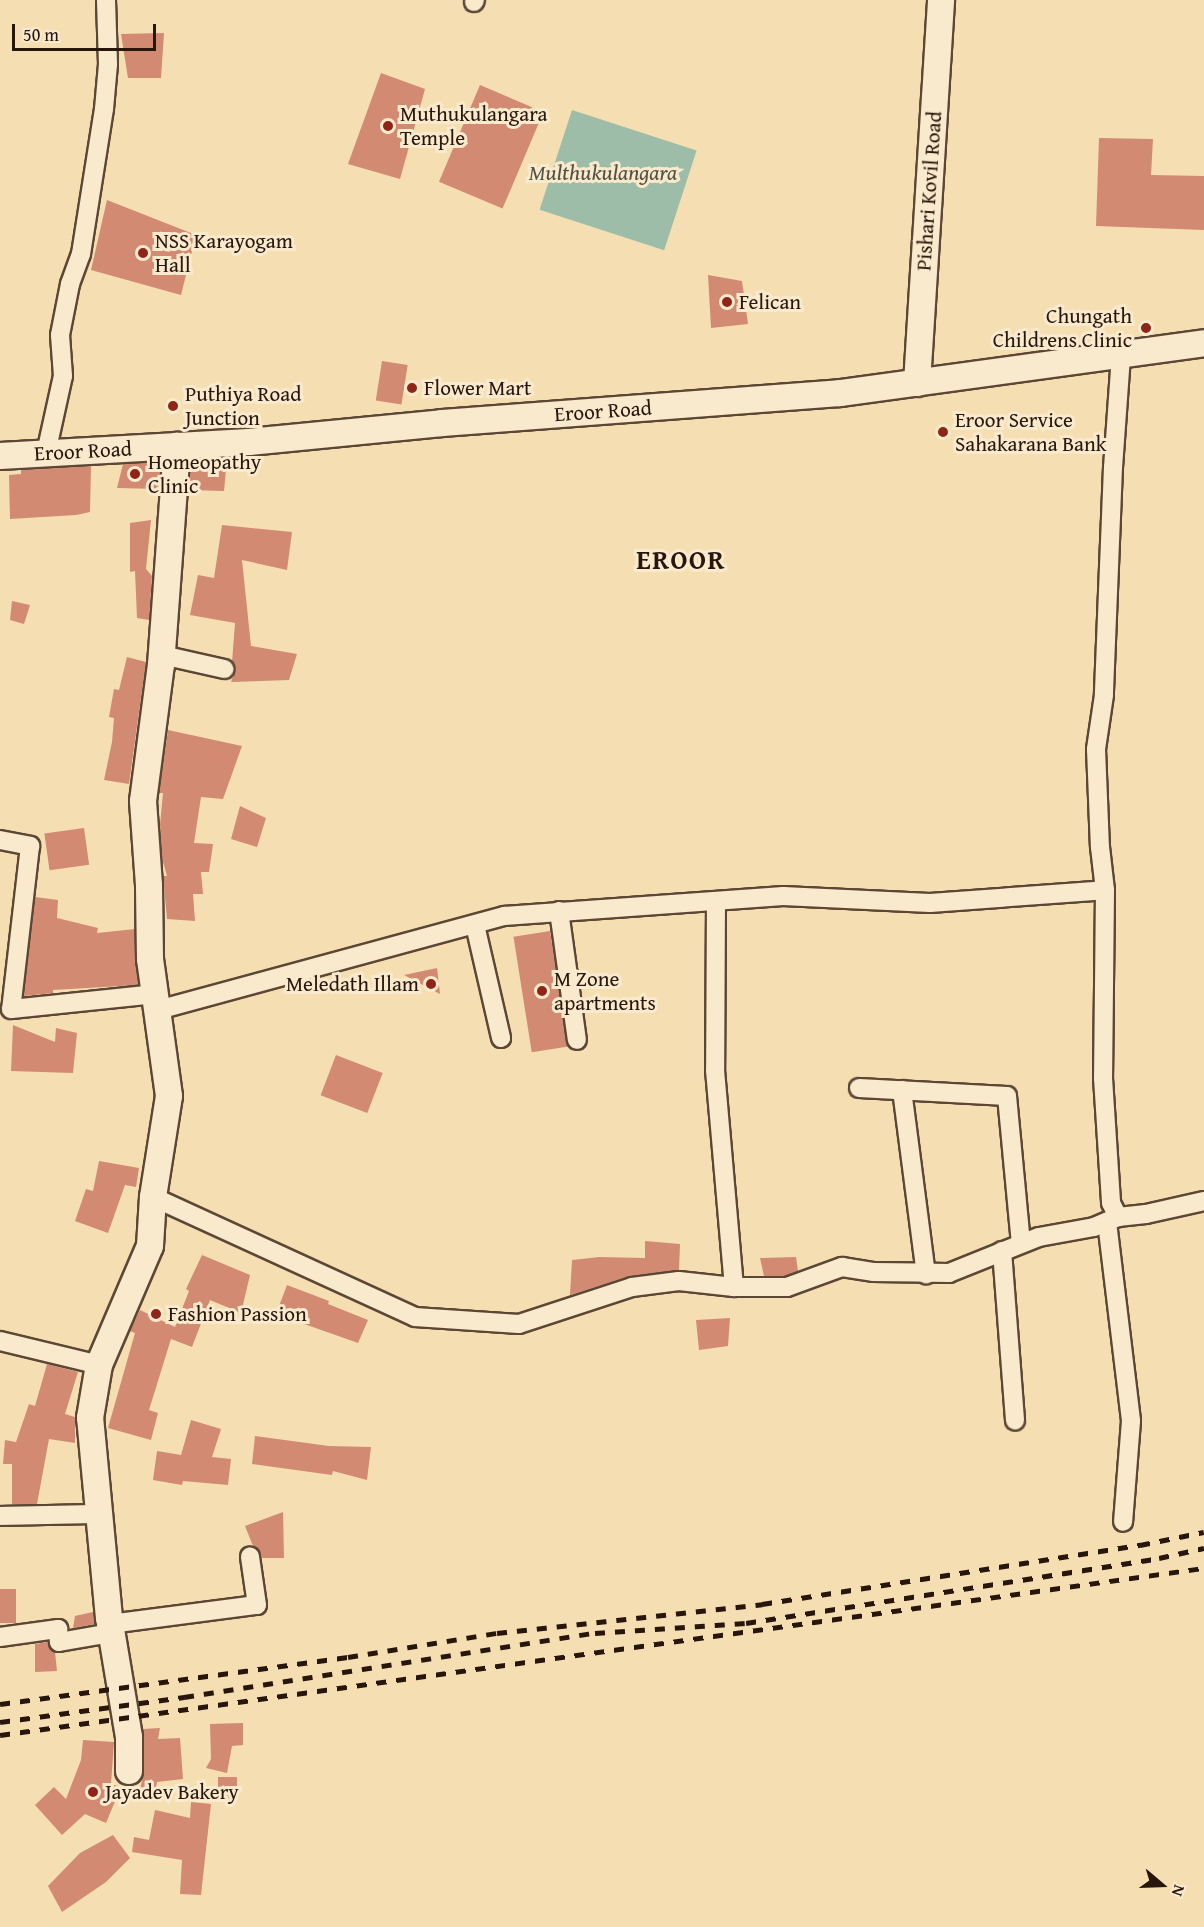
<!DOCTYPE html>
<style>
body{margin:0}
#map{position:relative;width:1204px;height:1927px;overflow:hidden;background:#f6deb3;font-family:"Gentium Book Plus",serif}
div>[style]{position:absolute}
.water>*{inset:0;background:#9dbda8;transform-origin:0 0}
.building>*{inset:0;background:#d28a73;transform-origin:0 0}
.roads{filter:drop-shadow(2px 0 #5c4735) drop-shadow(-2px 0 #5c4735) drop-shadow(0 2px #5c4735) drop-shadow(0 -2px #5c4735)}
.street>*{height:18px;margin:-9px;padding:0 9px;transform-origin:9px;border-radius:9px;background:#f9eace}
.secondary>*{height:26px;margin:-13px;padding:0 13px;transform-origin:13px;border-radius:13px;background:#f9eace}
.rail>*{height:4.5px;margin-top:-2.25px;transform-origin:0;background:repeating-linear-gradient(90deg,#28150b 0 10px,transparent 0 20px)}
.dots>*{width:16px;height:16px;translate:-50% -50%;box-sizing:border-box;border:3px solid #f9eace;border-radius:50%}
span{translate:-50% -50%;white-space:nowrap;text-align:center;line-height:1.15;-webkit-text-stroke:6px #f9eace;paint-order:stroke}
.poi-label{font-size:21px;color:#28150b}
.left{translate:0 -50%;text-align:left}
.right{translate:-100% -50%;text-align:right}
.street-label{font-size:21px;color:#28150b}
.water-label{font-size:22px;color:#515042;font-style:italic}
.district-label{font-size:27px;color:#28150b;font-weight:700;letter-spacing:1.5px}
.north{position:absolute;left:1132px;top:1855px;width:60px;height:60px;-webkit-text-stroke:4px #f9eace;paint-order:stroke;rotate:109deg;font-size:16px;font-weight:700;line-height:24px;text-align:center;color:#28150b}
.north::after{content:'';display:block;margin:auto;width:21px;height:27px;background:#28150b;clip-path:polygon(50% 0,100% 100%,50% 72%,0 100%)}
.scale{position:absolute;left:12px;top:24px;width:144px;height:27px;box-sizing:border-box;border:3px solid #28150b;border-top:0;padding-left:8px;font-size:18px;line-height:21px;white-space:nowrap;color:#28150b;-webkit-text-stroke:4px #f9eace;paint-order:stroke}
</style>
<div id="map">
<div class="water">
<i style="left:572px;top:110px;width:131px;height:105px;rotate:18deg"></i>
</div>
<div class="building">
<i style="clip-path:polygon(164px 33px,161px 78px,128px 78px,121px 34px)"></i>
<i style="clip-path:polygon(381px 73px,425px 89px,400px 179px,348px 164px)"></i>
<i style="left:480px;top:85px;width:69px;height:105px;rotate:23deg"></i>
<i style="clip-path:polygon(1099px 138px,1153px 139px,1151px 175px,1204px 176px,1204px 230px,1096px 226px)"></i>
<i style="clip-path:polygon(107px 200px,196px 235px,181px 295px,91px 270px)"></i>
<i style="clip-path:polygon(708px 275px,742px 281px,748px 324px,711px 328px)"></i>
<i style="left:382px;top:361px;width:26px;height:40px;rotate:9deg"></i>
<i style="clip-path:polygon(161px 462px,159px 489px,117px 488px,123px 464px)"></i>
<i style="clip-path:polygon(191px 462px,226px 469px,224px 491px,189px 490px)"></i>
<i style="clip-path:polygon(91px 466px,90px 512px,76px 515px,10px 519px,9px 475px,21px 474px,21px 470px)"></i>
<i style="clip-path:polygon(151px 520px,146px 569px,152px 576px,149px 620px,137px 618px,135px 571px,130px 572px,130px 523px)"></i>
<i style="clip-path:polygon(222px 525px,292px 532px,287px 570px,242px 560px,251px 646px,297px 654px,289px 680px,231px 682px,235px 671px,232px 662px,235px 623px,190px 615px,198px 575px,214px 578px)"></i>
<i style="clip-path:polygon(12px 601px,30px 605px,24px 624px,10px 620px)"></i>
<i style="clip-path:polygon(127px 657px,146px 662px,129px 784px,104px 780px,112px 742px,114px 718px,109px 717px,114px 689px,119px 690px)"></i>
<i style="clip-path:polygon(168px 730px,242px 746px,223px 799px,201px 797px,194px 843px,213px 844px,209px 872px,201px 872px,203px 894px,193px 894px,195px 921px,167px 919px,163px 876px,167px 876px,162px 858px,160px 825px,163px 793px,159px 793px)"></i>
<i style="clip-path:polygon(240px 806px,266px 818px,257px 847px,231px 839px)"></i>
<i style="left:84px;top:828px;width:37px;height:40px;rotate:82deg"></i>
<i style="clip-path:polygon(35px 897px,58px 900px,57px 918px,98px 928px,97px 933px,135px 929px,138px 985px,53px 990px,53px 993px,24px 996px)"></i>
<i style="left:550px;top:931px;width:117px;height:37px;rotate:81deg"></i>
<i style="clip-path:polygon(437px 968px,440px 994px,404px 975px)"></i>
<i style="clip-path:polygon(13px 1025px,55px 1042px,56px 1028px,77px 1033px,73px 1073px,11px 1071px)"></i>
<i style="left:336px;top:1055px;width:50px;height:43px;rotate:21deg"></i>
<i style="clip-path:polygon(99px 1161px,139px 1168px,136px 1187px,125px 1185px,108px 1233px,75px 1221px,86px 1189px,93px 1191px)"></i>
<i style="clip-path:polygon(645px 1241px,680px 1244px,679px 1270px,629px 1276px,570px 1295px,572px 1260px,599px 1257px,645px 1258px)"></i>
<i style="clip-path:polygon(202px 1255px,250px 1275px,241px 1313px,210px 1300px,192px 1347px,171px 1339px,149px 1410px,158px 1413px,151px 1440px,108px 1428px,135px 1333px,130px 1331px,140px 1310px,175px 1327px,189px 1291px,186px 1289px)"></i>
<i style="clip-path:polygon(796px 1257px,798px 1271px,785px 1276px,764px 1276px,760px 1258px)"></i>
<i style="clip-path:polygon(287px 1285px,329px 1301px,328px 1304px,368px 1320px,358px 1343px,276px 1314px)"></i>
<i style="clip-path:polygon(730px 1318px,728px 1346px,699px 1350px,696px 1320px)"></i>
<i style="clip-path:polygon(47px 1364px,78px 1372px,65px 1414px,75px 1417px,75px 1443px,49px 1439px,37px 1504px,12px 1504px,12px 1464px,3px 1464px,5px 1440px,16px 1442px,29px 1404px,35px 1406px)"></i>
<i style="clip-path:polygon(191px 1420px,221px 1429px,212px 1457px,231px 1459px,228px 1485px,183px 1481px,182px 1485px,153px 1480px,157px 1451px,181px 1455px)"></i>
<i style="clip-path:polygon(255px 1436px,329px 1446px,371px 1447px,367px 1480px,333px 1471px,332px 1475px,252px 1464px)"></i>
<i style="clip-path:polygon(283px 1512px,284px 1558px,262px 1558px,259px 1551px,253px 1546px,245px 1526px)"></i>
<i style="left:16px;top:1589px;width:34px;height:16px;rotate:90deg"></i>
<i style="clip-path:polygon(93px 1612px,95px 1624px,73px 1628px,75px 1616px)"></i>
<i style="clip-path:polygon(48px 1642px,55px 1652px,57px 1671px,35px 1672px,35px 1644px)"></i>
<i style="clip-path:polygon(243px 1723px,243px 1745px,232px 1746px,227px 1773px,206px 1768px,211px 1759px,210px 1724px)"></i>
<i style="clip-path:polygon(160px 1728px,158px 1739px,180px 1738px,183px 1779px,157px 1782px,154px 1801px,138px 1799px,144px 1771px,143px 1729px)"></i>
<i style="clip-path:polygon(83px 1740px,114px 1742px,111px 1784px,121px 1787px,106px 1823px,85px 1814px,62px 1835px,35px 1805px,54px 1787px,66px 1799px,81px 1760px)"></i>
<i style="left:218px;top:1777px;width:19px;height:23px"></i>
<i style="clip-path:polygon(191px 1802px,211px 1804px,201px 1895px,180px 1894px,182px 1860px,132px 1852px,134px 1837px,149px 1840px,155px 1810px,190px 1818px)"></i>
<i style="clip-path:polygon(113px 1835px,130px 1858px,106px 1882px,62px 1912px,48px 1886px,80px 1853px)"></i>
</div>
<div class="roads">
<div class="street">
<i style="left:474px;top:2px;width:2px;rotate:-63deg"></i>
<i style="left:1121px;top:356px;width:111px;rotate:94.1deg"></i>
<i style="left:1113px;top:467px;width:228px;rotate:92.3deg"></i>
<i style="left:1104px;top:695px;width:55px;rotate:98.4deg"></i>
<i style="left:1096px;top:749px;width:98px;rotate:87.7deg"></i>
<i style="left:1100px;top:847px;width:43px;rotate:83.4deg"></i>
<i style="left:1105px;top:890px;width:188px;rotate:90.6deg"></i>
<i style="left:1103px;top:1078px;width:125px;rotate:86.3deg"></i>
<i style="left:1111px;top:1203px;width:16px;rotate:63deg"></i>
<i style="left:1118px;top:1217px;width:28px;rotate:-6deg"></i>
<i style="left:1146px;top:1214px;width:59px;rotate:-12.6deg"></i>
<i style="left:46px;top:453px;width:79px;rotate:-77.6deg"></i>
<i style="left:63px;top:376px;width:41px;rotate:-94.2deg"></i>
<i style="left:60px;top:335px;width:52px;rotate:-78.9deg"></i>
<i style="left:70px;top:284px;width:32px;rotate:-70deg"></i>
<i style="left:81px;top:254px;width:147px;rotate:-81deg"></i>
<i style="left:104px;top:109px;width:45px;rotate:-84.9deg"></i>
<i style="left:108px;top:64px;width:64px;rotate:-91.8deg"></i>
<i style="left:162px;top:655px;width:64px;rotate:12.7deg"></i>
<i style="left:0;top:840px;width:31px;rotate:11deg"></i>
<i style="left:30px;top:846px;width:164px;rotate:96.6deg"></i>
<i style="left:11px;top:1009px;width:146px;rotate:-5.9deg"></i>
<i style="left:716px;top:901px;width:169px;rotate:90.3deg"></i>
<i style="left:715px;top:1070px;width:218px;rotate:85deg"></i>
<i style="left:559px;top:911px;width:130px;rotate:82.1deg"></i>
<i style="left:475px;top:925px;width:116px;rotate:77deg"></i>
<i style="left:158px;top:1010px;width:359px;rotate:-15.2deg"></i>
<i style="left:504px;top:916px;width:280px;rotate:-4.1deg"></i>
<i style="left:783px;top:896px;width:147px;rotate:2.7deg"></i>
<i style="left:930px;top:903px;width:175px;rotate:-4.2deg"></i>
<i style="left:859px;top:1088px;width:148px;rotate:3.1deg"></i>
<i style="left:1007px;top:1096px;width:148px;rotate:84.6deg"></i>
<i style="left:902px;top:1090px;width:186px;rotate:82.6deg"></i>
<i style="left:153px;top:1197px;width:288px;rotate:24.6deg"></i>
<i style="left:415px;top:1317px;width:104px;rotate:3.9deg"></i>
<i style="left:519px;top:1324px;width:119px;rotate:-18.1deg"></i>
<i style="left:632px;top:1287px;width:47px;rotate:-7.3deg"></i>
<i style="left:679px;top:1281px;width:55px;rotate:6.2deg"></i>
<i style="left:734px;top:1287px;width:53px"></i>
<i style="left:787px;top:1287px;width:59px;rotate:-20deg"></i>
<i style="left:842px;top:1267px;width:31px;rotate:9deg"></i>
<i style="left:873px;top:1272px;width:76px;rotate:0.8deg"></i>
<i style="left:949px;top:1273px;width:97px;rotate:-21.8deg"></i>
<i style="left:1039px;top:1237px;width:56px;rotate:-10.3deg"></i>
<i style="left:1094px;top:1227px;width:26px;rotate:-23deg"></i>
<i style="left:1107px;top:1222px;width:200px;rotate:83.1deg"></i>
<i style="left:1131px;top:1421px;width:101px;rotate:94.5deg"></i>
<i style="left:1002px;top:1251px;width:170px;rotate:85.6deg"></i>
<i style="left:0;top:1341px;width:102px;rotate:13.6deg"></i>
<i style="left:0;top:1516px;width:98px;rotate:-1.2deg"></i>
<i style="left:110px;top:1624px;width:148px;rotate:-7.4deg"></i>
<i style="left:257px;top:1605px;width:49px;rotate:-98.3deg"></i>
<i style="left:0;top:1637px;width:59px;rotate:-7.9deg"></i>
<i style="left:58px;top:1629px;width:13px;rotate:86deg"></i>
<i style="left:59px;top:1642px;width:53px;rotate:-9.8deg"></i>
</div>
<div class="secondary">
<i style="left:917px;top:383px;width:384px;rotate:-86.4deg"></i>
<i style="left:0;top:456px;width:249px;rotate:-3.2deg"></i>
<i style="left:249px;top:442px;width:194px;rotate:-5.6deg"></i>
<i style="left:442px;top:423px;width:399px;rotate:-4.3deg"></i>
<i style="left:840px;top:393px;width:367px;rotate:-7.8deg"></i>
<i style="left:129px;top:1771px;width:34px;rotate:-90deg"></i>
<i style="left:129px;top:1737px;width:121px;rotate:-99.5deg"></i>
<i style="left:109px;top:1618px;width:201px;rotate:-95.4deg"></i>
<i style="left:90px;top:1418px;width:54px;rotate:-80.4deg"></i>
<i style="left:99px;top:1365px;width:129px;rotate:-66.8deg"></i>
<i style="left:150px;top:1246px;width:49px;rotate:-86.5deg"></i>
<i style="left:153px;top:1197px;width:102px;rotate:-81deg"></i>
<i style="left:169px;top:1096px;width:138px;rotate:-97.9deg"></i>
<i style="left:150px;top:959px;width:74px;rotate:-90.8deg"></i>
<i style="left:149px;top:885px;width:84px;rotate:-94.1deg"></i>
<i style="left:143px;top:801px;width:137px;rotate:-82.5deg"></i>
<i style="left:161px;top:665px;width:220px;rotate:-85.8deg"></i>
</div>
</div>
<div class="rail">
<i style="left:0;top:1704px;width:351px;rotate:-7.7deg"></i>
<i style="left:348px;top:1657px;width:151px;rotate:-9.2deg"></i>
<i style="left:497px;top:1633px;width:267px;rotate:-6.2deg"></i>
<i style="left:762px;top:1604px;width:383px;rotate:-8.9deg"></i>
<i style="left:1140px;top:1545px;width:65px;rotate:-11.5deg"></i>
<i style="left:0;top:1722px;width:186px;rotate:-7.7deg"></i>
<i style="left:184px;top:1697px;width:416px;rotate:-8.9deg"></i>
<i style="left:595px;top:1633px;width:151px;rotate:-3.8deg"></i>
<i style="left:746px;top:1623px;width:418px;rotate:-8.9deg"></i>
<i style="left:1159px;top:1558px;width:46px;rotate:-12.5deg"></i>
<i style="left:0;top:1735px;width:1216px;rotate:-7.9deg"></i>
</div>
<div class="dots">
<i style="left:388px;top:126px;background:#8f2418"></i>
<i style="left:143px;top:253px;background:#8f2418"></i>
<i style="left:727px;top:302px;background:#8f2418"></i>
<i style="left:1146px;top:328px;background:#8f2418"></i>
<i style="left:412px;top:388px;background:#8f2418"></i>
<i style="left:173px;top:406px;background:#8f2418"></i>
<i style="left:943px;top:432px;background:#8f2418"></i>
<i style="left:135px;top:474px;background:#8f2418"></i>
<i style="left:431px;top:984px;background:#8f2418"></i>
<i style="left:542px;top:991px;background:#8f2418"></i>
<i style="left:156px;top:1314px;background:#8f2418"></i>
<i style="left:93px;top:1792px;background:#8f2418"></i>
</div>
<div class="poi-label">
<span class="left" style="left:400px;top:126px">Muthukulangara<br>Temple</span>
<span class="left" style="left:155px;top:253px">NSS Karayogam<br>Hall</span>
<span class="left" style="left:739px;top:302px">Felican</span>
<span class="right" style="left:1132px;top:328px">Chungath<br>Childrens Clinic</span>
<span class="left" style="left:424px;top:388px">Flower Mart</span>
<span class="left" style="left:185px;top:406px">Puthiya Road<br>Junction</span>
<span class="left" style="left:955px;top:432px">Eroor Service<br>Sahakarana Bank</span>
<span class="left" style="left:148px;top:474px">Homeopathy<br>Clinic</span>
<span class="left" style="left:554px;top:991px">M Zone<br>apartments</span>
<span class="right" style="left:419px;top:984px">Meledath Illam</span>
<span class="left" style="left:168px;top:1314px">Fashion Passion</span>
<span class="left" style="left:105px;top:1792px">Jayadev Bakery</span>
</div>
<div class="street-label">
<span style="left:929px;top:191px;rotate:-86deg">Pishari Kovil Road</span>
<span style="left:603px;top:411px;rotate:-4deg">Eroor Road</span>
<span style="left:83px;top:451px;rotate:-3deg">Eroor Road</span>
</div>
<div class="water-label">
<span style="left:603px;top:173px">Multhukulangara</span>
</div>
<div class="district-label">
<span style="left:681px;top:560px">EROOR</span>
</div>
<div class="north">N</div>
<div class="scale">50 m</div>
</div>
